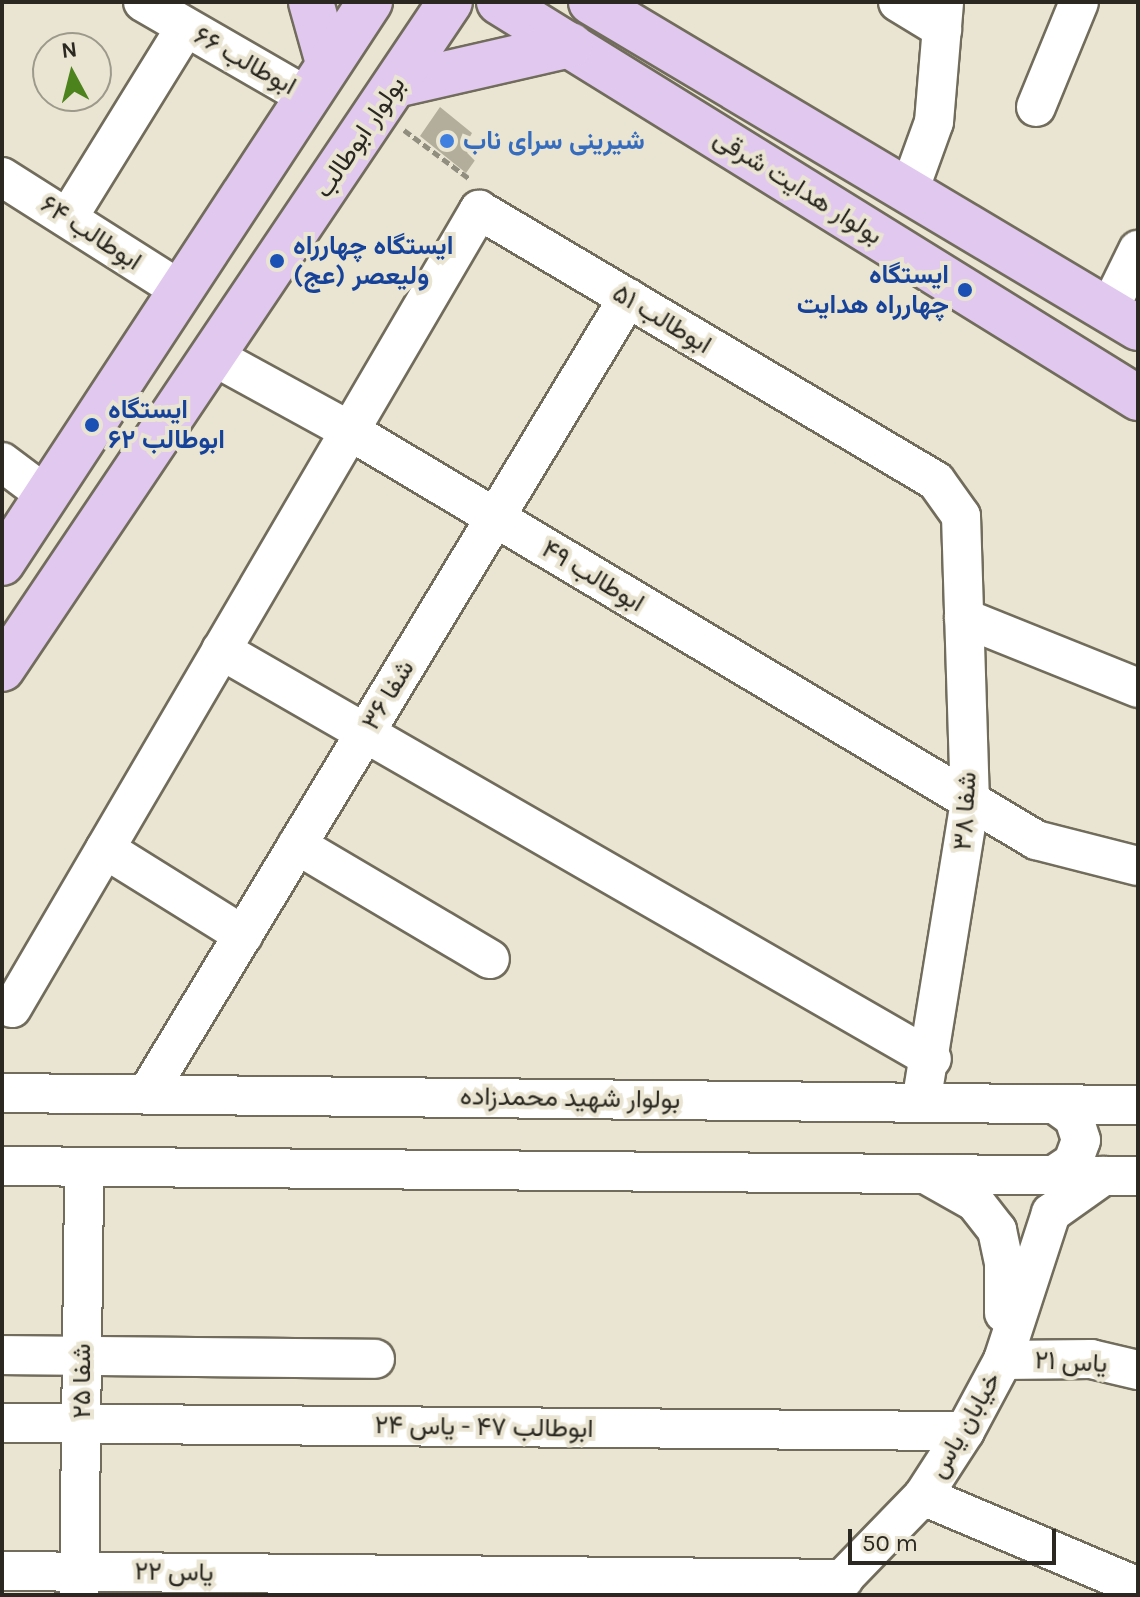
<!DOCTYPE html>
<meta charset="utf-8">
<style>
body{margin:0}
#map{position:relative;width:1140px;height:1597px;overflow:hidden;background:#eae5d2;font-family:Karla,Vazirmatn,sans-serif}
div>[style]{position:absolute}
.building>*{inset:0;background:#b3ae9c}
.path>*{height:5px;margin-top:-2.5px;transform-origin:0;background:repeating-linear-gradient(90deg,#918e80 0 8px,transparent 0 12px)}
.roads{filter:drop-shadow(2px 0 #716c5c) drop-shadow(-2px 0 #716c5c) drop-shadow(0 2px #716c5c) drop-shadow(0 -2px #716c5c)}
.minor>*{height:38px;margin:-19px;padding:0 19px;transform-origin:19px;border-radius:19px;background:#fff}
.major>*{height:44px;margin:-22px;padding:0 22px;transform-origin:22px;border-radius:22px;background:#e1c8ef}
.dots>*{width:22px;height:22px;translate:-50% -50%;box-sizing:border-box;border:4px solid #eae5d2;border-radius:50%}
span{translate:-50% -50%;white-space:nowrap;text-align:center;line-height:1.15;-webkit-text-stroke:8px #eae5d2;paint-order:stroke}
.street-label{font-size:26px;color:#2a2821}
.shop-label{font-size:26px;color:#366cbe;font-weight:700}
.left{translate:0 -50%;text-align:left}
.transit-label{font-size:26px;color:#164399;font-weight:700}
.right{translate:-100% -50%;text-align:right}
.frame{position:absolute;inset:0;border:4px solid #2a2821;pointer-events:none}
.north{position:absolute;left:32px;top:32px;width:80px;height:80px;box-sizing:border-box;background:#eae5d2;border:2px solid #9d998b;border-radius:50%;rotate:353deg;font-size:22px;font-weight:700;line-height:32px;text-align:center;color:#2a2821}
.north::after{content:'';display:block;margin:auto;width:28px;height:36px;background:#4c831c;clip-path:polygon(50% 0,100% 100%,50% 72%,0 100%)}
.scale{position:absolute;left:848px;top:1529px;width:208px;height:36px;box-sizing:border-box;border:4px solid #2a2821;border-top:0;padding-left:10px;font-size:24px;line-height:28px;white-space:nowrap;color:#2a2821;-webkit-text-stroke:6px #eae5d2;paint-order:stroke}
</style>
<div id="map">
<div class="building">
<i style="clip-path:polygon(440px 107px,472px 133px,465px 146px,478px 156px,466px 173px,420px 136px)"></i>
</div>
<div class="path">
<i style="left:404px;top:130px;width:82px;rotate:36.6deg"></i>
</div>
<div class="roads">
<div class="minor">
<i style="left:143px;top:2px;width:188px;rotate:30deg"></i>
<i style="left:898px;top:2px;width:52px;rotate:31.5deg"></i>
<i style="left:1036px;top:107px;width:113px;rotate:-67.7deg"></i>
<i style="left:2px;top:177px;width:211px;rotate:32.4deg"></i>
<i style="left:909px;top:191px;width:73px;rotate:-70.1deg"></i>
<i style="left:934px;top:122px;width:120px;rotate:-85.2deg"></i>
<i style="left:69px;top:216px;width:221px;rotate:-58.3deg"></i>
<i style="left:1109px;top:309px;width:66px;rotate:-63.8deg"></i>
<i style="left:213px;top:356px;width:156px;rotate:28.7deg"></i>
<i style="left:350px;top:431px;width:799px;rotate:30.8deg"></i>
<i style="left:1036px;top:840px;width:105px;rotate:14.3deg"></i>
<i style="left:2px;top:462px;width:55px;rotate:36.9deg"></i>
<i style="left:964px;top:618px;width:188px;rotate:21.9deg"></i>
<i style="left:221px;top:650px;width:820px;rotate:29.91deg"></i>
<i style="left:297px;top:845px;width:224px;rotate:30.6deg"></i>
<i style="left:105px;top:849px;width:163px;rotate:31.9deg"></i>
<i style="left:12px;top:1008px;width:925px;rotate:-59.66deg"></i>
<i style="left:479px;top:210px;width:531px;rotate:30.67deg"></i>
<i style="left:936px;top:481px;width:43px;rotate:54.5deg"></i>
<i style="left:961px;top:516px;width:285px;rotate:88.2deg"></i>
<i style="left:970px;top:801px;width:305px;rotate:99.2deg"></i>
<i style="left:148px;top:1092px;width:928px;rotate:-58.85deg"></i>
<i style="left:2px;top:1093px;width:1136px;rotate:0.61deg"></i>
<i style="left:2px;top:1166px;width:1136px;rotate:0.5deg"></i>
<i style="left:927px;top:1175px;width:55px;rotate:29.4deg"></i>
<i style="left:975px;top:1202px;width:36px;rotate:52deg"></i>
<i style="left:997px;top:1230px;width:34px;rotate:78deg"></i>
<i style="left:1004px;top:1263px;width:50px;rotate:90deg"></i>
<i style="left:1054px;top:1175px;width:23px;rotate:-34deg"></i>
<i style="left:1073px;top:1162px;width:23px;rotate:-70deg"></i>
<i style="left:1081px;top:1140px;width:23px;rotate:-108deg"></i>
<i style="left:1074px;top:1118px;width:24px;rotate:-144deg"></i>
<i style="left:2px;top:1355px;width:373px;rotate:0.6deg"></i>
<i style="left:1003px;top:1360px;width:88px;rotate:-0.7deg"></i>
<i style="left:1091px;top:1359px;width:48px;rotate:13.2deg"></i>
<i style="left:2px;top:1423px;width:963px;rotate:0.48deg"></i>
<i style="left:923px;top:1496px;width:233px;rotate:22.9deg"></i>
<i style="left:2px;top:1571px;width:842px;rotate:0.54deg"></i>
<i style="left:79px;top:1595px;width:428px;rotate:-89.3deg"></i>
<i style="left:827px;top:1595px;width:138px;rotate:-45.9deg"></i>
<i style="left:923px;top:1496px;width:77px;rotate:-57.1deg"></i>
<i style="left:965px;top:1431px;width:81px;rotate:-61.8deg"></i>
<i style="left:1003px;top:1360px;width:155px;rotate:-71.9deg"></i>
<i style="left:1051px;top:1213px;width:64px;rotate:-35.4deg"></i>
</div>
<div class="major">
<i style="left:311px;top:2px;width:63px;rotate:74.4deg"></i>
<i style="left:499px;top:2px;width:752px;rotate:31.79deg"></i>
<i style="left:591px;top:2px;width:637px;rotate:30.79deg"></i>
<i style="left:396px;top:85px;width:179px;rotate:-12.9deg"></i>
<i style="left:2px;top:563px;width:671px;rotate:-56.74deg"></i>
<i style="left:2px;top:669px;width:803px;rotate:-56.11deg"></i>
</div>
</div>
<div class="dots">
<i style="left:447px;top:141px;background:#3f7fe0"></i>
<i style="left:277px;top:261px;background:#1a4fb4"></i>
<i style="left:965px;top:290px;background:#1a4fb4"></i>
<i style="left:92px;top:425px;background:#1a4fb4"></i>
</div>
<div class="street-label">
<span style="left:245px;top:61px;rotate:29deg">ابوطالب ۶۶</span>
<span style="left:360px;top:137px;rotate:-56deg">بولوار ابوطالب</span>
<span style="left:798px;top:187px;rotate:32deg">بولوار هدایت شرقی</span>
<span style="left:91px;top:233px;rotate:33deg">ابوطالب ۶۴</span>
<span style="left:662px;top:319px;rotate:31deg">ابوطالب ۵۱</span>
<span style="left:593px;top:576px;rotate:31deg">ابوطالب ۴۹</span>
<span style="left:388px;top:695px;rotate:-59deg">شفا ۳۶</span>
<span style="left:965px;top:811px;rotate:-86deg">شفا ۳۸</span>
<span style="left:570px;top:1098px;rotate:1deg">بولوار شهید محمدزاده</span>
<span style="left:1071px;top:1362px;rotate:3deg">یاس ۲۱</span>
<span style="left:82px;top:1381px;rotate:-90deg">شفا ۲۵</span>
<span style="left:965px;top:1425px;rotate:-60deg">خیابان یاس</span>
<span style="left:484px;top:1427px;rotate:1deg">ابوطالب ۴۷ - یاس ۲۴</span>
<span style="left:174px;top:1572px;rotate:1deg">یاس ۲۲</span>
</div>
<div class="shop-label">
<span class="left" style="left:463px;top:141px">شیرینی سرای ناب</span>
</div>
<div class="transit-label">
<span class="left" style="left:293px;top:261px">ایستگاه چهارراه<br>ولیعصر (عج)</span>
<span class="right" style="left:949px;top:290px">ایستگاه<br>چهارراه هدایت</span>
<span class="left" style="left:108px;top:425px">ایستگاه<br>ابوطالب ۶۲</span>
</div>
<div class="frame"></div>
<div class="north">N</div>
<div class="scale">50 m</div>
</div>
